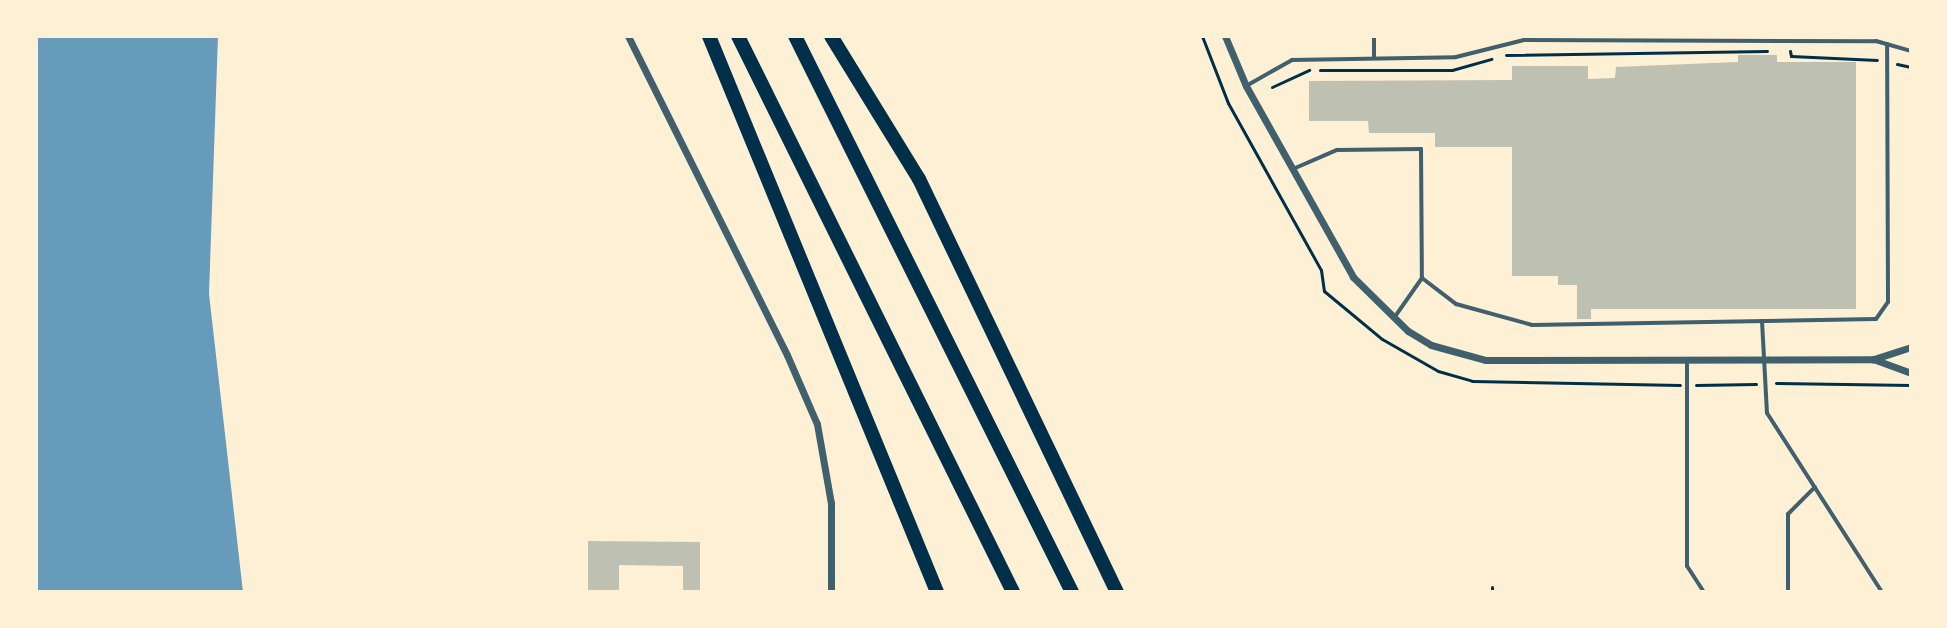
<!DOCTYPE html>
<style>
body{margin:0}
#map{position:relative;width:1947px;height:628px;overflow:hidden;background:#fdf0d5;font-family:Quicksand,sans-serif}
div>[style]{position:absolute}
.water>*{inset:0;background:#669bbc}
.building>*{inset:0;background:#bec0b2}
.path>*{height:3px;margin:-1.5px;padding:0 1.5px;transform-origin:1.5px;border-radius:1.5px;background:#003049}
.service>*{height:4px;margin:-2px;padding:0 2px;transform-origin:2px;border-radius:2px;background:#3f606c}
.minor>*{height:7px;margin:-3.5px;padding:0 3.5px;transform-origin:3.5px;border-radius:3.5px;background:#3f606c}
.motorway>*{height:14px;margin:-7px;padding:0 7px;transform-origin:7px;border-radius:7px;background:#003049}
span{translate:-50% -50%;white-space:nowrap;text-align:center;line-height:1.15;-webkit-text-stroke:6px #fdf0d5;paint-order:stroke}
.frame{position:absolute;inset:0;border:38px solid #fdf0d5;pointer-events:none}
</style>
<div id="map">
<div class="water">
<i style="clip-path:polygon(36px 36px,218px 36px,209px 294px,243px 592px,36px 592px)"></i>
</div>
<div class="building">
<i style="clip-path:polygon(1738px 55px,1777px 55px,1777px 62px,1856px 62px,1856px 309px,1591px 309px,1591px 319px,1577px 319px,1577px 285px,1558px 285px,1558px 276px,1512px 276px,1512px 147px,1435px 147px,1435px 133px,1369px 133px,1368px 121px,1309px 121px,1309px 81px,1512px 80px,1512px 66px,1588px 66px,1588px 79px,1615px 78px,1616px 67px,1738px 62px)"></i>
<i style="clip-path:polygon(588px 541px,700px 542px,700px 592px,683px 592px,683px 566px,619px 565px,619px 592px,588px 592px)"></i>
</div>
<div class="path">
<i style="left:1202px;top:36px;width:72px;rotate:68.8deg"></i>
<i style="left:1228px;top:103px;width:191px;rotate:60.9deg"></i>
<i style="left:1321px;top:270px;width:21px;rotate:82deg"></i>
<i style="left:1324px;top:291px;width:75px;rotate:39.6deg"></i>
<i style="left:1382px;top:339px;width:64px;rotate:29.7deg"></i>
<i style="left:1438px;top:371px;width:35px;rotate:16deg"></i>
<i style="left:1472px;top:381px;width:208px;rotate:1.1deg"></i>
<i style="left:1790px;top:51px;width:5px;rotate:79deg"></i>
<i style="left:1791px;top:56px;width:86px;rotate:2.7deg"></i>
<i style="left:1506px;top:55px;width:261px;rotate:-0.9deg"></i>
<i style="left:1897px;top:64px;width:14px;rotate:12deg"></i>
<i style="left:1320px;top:70px;width:132px"></i>
<i style="left:1452px;top:70px;width:41px;rotate:-15.8deg"></i>
<i style="left:1272px;top:87px;width:41px;rotate:-24.7deg"></i>
<i style="left:1776px;top:383px;width:135px;rotate:0.8deg"></i>
<i style="left:1696px;top:385px;width:60px;rotate:-1deg"></i>
<i style="left:1492px;top:592px;width:5px;rotate:-90deg"></i>
</div>
<div class="service">
<i style="left:1374px;top:36px;width:22px;rotate:90deg"></i>
<i style="left:1246px;top:86px;width:53px;rotate:-29.5deg"></i>
<i style="left:1292px;top:60px;width:164px;rotate:-1deg"></i>
<i style="left:1456px;top:57px;width:70px;rotate:-14deg"></i>
<i style="left:1524px;top:40px;width:352px;rotate:0.2deg"></i>
<i style="left:1876px;top:41px;width:36px;rotate:16deg"></i>
<i style="left:1293px;top:169px;width:48px;rotate:-23.4deg"></i>
<i style="left:1337px;top:150px;width:84px;rotate:-0.7deg"></i>
<i style="left:1421px;top:149px;width:129px;rotate:89.6deg"></i>
<i style="left:1422px;top:278px;width:49px;rotate:125deg"></i>
<i style="left:1422px;top:278px;width:43px;rotate:37.4deg"></i>
<i style="left:1456px;top:304px;width:79px;rotate:15.4deg"></i>
<i style="left:1532px;top:325px;width:344px;rotate:-1deg"></i>
<i style="left:1876px;top:319px;width:21px;rotate:-55deg"></i>
<i style="left:1888px;top:302px;width:258px;rotate:-90.2deg"></i>
<i style="left:1762px;top:321px;width:92px;rotate:86.9deg"></i>
<i style="left:1767px;top:413px;width:213px;rotate:57.3deg"></i>
<i style="left:1687px;top:361px;width:205px;rotate:90deg"></i>
<i style="left:1687px;top:566px;width:31px;rotate:57deg"></i>
<i style="left:1788px;top:592px;width:78px;rotate:-90deg"></i>
<i style="left:1788px;top:514px;width:38px;rotate:-45deg"></i>
</div>
<div class="minor">
<i style="left:628px;top:36px;width:356px;rotate:63.5deg"></i>
<i style="left:787px;top:355px;width:75px;rotate:66.5deg"></i>
<i style="left:817px;top:424px;width:80px;rotate:80deg"></i>
<i style="left:831px;top:503px;width:89px;rotate:90deg"></i>
<i style="left:1225px;top:36px;width:54px;rotate:67.2deg"></i>
<i style="left:1246px;top:86px;width:219px;rotate:60.7deg"></i>
<i style="left:1353px;top:277px;width:77px;rotate:44.5deg"></i>
<i style="left:1408px;top:331px;width:27px;rotate:31deg"></i>
<i style="left:1431px;top:345px;width:57px;rotate:15.3deg"></i>
<i style="left:1486px;top:360px;width:387px;rotate:-0.1deg"></i>
<i style="left:1911px;top:347px;width:40px;rotate:162deg"></i>
<i style="left:1873px;top:359px;width:40px;rotate:20.2deg"></i>
</div>
<div class="motorway">
<i style="left:709px;top:36px;width:601px;rotate:67.7deg"></i>
<i style="left:738px;top:36px;width:620px;rotate:63.68deg"></i>
<i style="left:795px;top:36px;width:621px;rotate:63.52deg"></i>
<i style="left:831px;top:36px;width:168px;rotate:58.4deg"></i>
<i style="left:919px;top:179px;width:458px;rotate:64.4deg"></i>
</div>
<div class="frame"></div>
</div>
